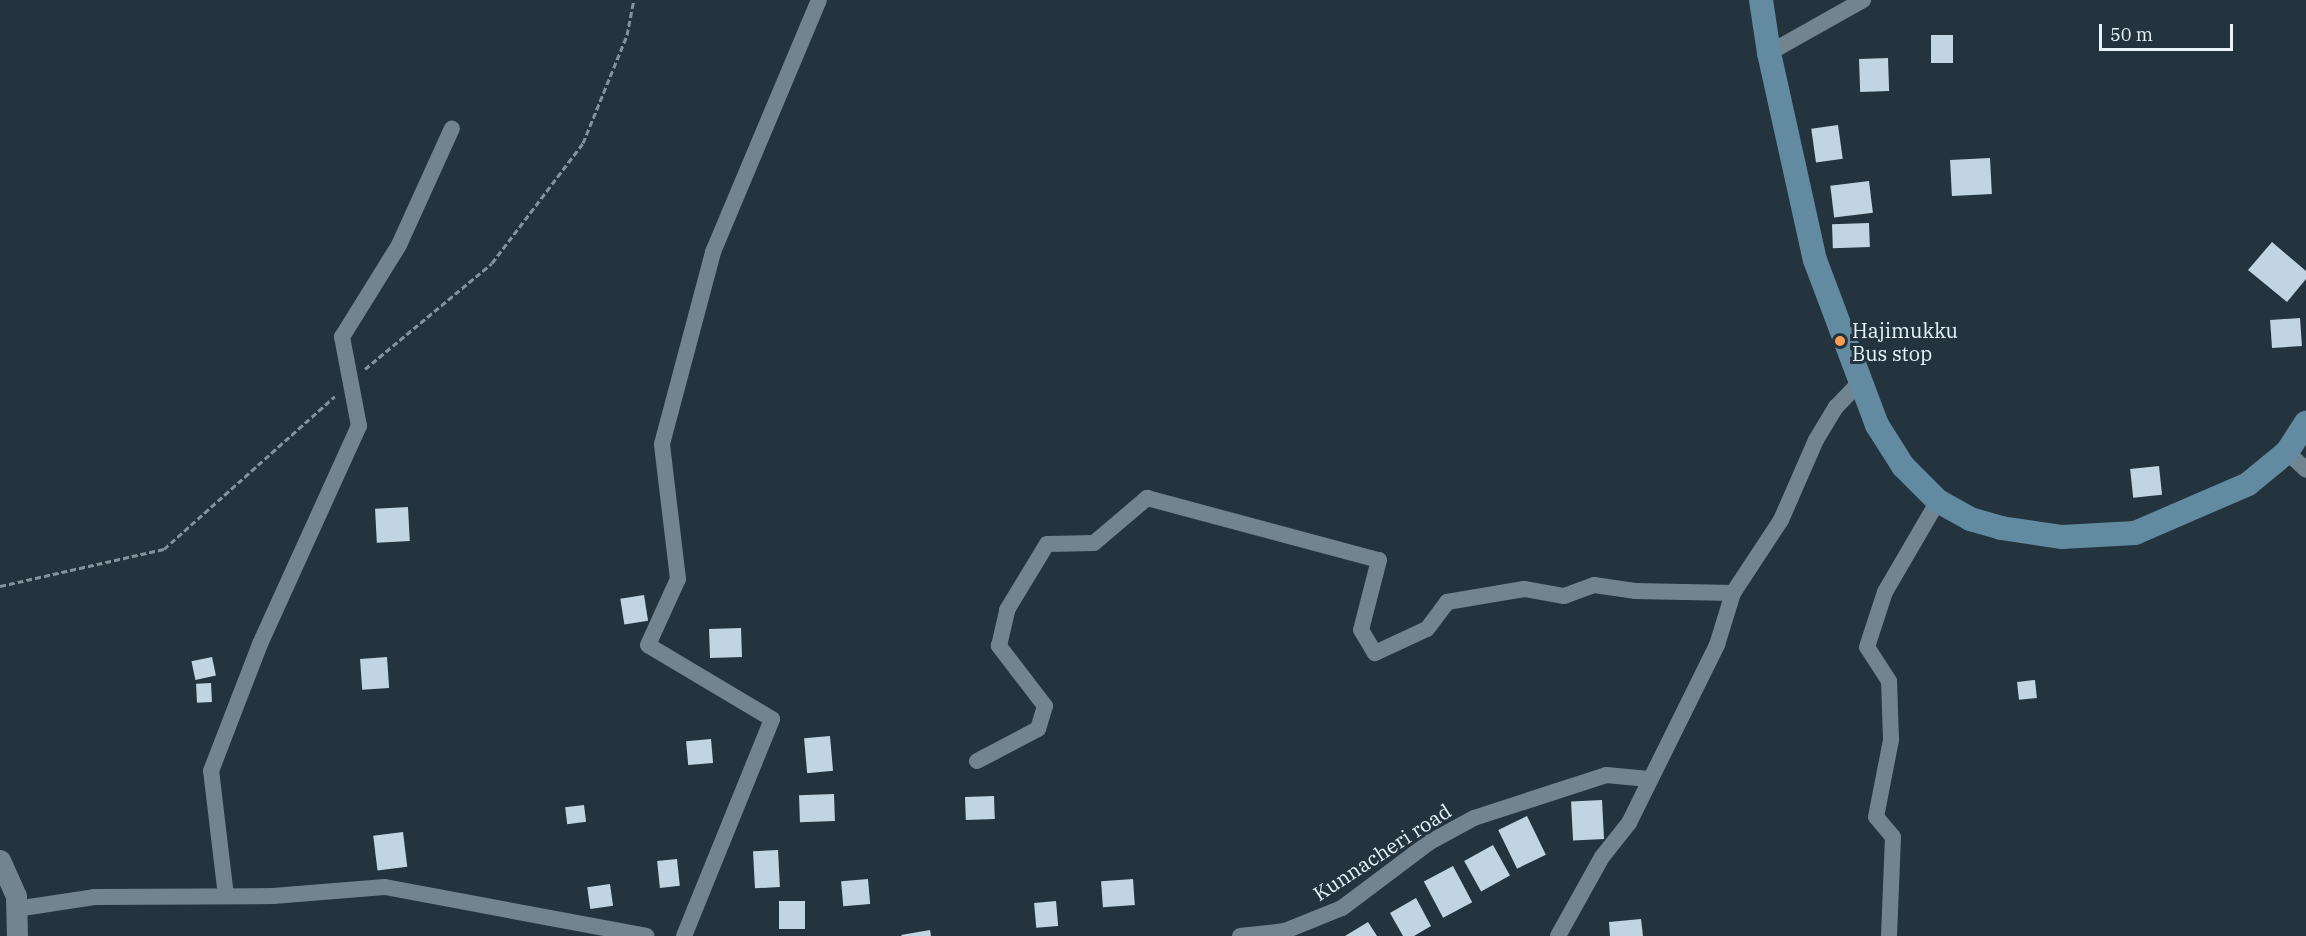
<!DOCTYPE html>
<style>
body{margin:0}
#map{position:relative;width:2306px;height:936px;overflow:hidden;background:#24343e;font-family:"IBM Plex Serif",serif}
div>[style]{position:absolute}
.building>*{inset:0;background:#c0d4e1;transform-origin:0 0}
.path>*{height:3px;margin-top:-1.5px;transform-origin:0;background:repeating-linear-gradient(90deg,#85929a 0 6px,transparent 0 9px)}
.minor>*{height:16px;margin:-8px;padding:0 8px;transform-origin:8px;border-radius:8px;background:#728490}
.tertiary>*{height:21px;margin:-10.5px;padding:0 10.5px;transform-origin:10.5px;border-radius:10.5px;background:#728490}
.secondary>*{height:24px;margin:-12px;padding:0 12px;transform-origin:12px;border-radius:12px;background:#628aa1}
.dots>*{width:16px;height:16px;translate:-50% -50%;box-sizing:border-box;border:3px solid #24343e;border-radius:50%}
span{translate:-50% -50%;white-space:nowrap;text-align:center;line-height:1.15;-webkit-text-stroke:6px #24343e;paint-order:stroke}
.poi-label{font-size:20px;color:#e9f3f9}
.left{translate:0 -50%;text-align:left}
.street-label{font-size:20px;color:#e9f3f9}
.scale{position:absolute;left:2099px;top:24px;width:134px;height:27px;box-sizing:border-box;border:3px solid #e9f3f9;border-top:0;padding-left:8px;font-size:18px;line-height:21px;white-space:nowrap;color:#e9f3f9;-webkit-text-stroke:4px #24343e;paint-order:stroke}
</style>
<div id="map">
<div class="building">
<i style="left:1931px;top:35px;width:22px;height:28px"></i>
<i style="left:1888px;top:58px;width:33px;height:29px;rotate:88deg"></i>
<i style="left:1838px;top:125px;width:34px;height:27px;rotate:82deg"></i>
<i style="left:1990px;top:158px;width:36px;height:40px;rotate:87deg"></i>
<i style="left:1869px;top:181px;width:32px;height:39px;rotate:83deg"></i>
<i style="left:1869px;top:223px;width:24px;height:37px;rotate:88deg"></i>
<i style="clip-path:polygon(2272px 242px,2306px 271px,2306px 279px,2287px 302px,2248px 270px)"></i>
<i style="left:2300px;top:318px;width:28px;height:30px;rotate:86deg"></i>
<i style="left:2159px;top:466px;width:29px;height:29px;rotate:84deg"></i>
<i style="left:408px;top:507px;width:34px;height:33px;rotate:87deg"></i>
<i style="left:644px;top:595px;width:26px;height:24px;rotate:81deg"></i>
<i style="left:741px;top:628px;width:29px;height:32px;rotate:88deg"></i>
<i style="left:212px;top:657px;width:19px;height:21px;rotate:78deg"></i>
<i style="left:387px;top:657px;width:31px;height:27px;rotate:86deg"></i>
<i style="left:2035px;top:680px;width:18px;height:18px;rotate:84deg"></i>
<i style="left:211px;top:683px;width:19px;height:15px;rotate:87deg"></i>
<i style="left:830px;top:736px;width:35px;height:26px;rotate:85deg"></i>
<i style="left:711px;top:739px;width:24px;height:25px;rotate:85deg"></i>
<i style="left:834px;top:794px;width:27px;height:35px;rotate:88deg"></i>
<i style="left:994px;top:796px;width:23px;height:29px;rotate:88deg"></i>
<i style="left:1602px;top:800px;width:39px;height:31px;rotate:87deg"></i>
<i style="left:584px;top:805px;width:17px;height:19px;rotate:83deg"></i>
<i style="left:1527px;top:816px;width:43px;height:32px;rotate:64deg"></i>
<i style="left:403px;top:832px;width:35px;height:30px;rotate:83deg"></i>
<i style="left:1493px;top:845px;width:35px;height:33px;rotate:61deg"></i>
<i style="left:778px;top:850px;width:37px;height:25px;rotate:87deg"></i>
<i style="left:677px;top:859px;width:27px;height:20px;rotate:84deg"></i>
<i style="left:1453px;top:866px;width:41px;height:33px;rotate:62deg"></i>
<i style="left:868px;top:879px;width:25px;height:27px;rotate:85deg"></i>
<i style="left:1133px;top:879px;width:26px;height:32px;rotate:86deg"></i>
<i style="left:610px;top:884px;width:22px;height:23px;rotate:82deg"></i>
<i style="clip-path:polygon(1416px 898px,1431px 926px,1414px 936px,1403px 936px,1390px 913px)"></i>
<i style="left:805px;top:901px;width:28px;height:26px;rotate:90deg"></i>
<i style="left:1056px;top:901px;width:25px;height:22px;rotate:85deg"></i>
<i style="clip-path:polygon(1641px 919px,1643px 936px,1610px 936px,1609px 922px)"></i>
<i style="clip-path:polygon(1368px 922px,1377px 936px,1345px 936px)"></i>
<i style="clip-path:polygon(930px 930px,931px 936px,902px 936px,901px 935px)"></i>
</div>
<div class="path">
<i style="left:365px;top:369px;width:165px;rotate:-39.8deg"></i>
<i style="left:492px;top:263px;width:151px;rotate:-52.8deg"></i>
<i style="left:583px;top:143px;width:117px;rotate:-67.8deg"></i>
<i style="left:627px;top:35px;width:36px;rotate:-79deg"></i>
<i style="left:0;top:586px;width:168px;rotate:-12.7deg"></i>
<i style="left:164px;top:549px;width:229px;rotate:-41.8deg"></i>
</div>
<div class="minor">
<i style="left:1769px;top:53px;width:108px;rotate:-29.4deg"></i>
<i style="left:2287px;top:452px;width:26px;rotate:43deg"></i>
<i style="left:977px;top:761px;width:69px;rotate:-27.7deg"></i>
<i style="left:1038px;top:729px;width:24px;rotate:-73deg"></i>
<i style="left:1045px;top:706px;width:76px;rotate:-127.5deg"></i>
<i style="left:999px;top:646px;width:37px;rotate:-77deg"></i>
<i style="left:1007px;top:610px;width:77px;rotate:-58.8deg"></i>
<i style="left:1047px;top:544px;width:47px;rotate:-1.2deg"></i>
<i style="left:1094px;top:543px;width:70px;rotate:-40.3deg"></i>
<i style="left:1147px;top:498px;width:240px;rotate:15deg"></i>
<i style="left:1379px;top:560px;width:72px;rotate:104.4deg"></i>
<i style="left:1361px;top:630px;width:27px;rotate:59deg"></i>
<i style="left:1375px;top:653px;width:57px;rotate:-24.8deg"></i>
<i style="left:1427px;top:629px;width:34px;rotate:-53deg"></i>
<i style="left:1447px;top:602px;width:78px;rotate:-9.6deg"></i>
<i style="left:1524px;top:589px;width:41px;rotate:9.9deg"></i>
<i style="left:1564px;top:596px;width:32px;rotate:-20deg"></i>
<i style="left:1594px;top:585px;width:41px;rotate:8.3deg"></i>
<i style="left:1635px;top:591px;width:98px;rotate:1.2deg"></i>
<i style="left:226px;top:896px;width:126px;rotate:-96.8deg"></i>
<i style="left:211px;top:771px;width:136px;rotate:-68.9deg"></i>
<i style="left:260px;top:644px;width:239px;rotate:-65.6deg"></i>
<i style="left:359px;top:426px;width:91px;rotate:-100.8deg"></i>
<i style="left:342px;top:337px;width:108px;rotate:-58.2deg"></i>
<i style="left:399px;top:245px;width:128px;rotate:-65.6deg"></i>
<i style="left:16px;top:909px;width:79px;rotate:-8.7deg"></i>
<i style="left:94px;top:897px;width:179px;rotate:-0.3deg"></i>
<i style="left:273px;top:896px;width:112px;rotate:-4.6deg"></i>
<i style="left:385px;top:887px;width:266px;rotate:10.6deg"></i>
<i style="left:684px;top:936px;width:234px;rotate:-67.9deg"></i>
<i style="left:772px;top:719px;width:144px;rotate:-149.2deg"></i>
<i style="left:648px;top:645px;width:72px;rotate:-65.6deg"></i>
<i style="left:678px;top:579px;width:136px;rotate:-96.8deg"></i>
<i style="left:662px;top:444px;width:199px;rotate:-75.1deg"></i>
<i style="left:713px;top:252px;width:273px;rotate:-67.2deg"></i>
<i style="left:1240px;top:936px;width:45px;rotate:-6.3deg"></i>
<i style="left:1285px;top:931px;width:61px;rotate:-22deg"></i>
<i style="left:1342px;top:908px;width:110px;rotate:-36.9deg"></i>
<i style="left:1430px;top:842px;width:50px;rotate:-28.6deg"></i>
<i style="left:1474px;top:818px;width:139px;rotate:-18deg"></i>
<i style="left:1606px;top:775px;width:43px;rotate:5.3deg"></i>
<i style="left:1558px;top:936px;width:90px;rotate:-60.9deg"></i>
<i style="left:1602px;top:857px;width:43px;rotate:-51.5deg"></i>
<i style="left:1629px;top:823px;width:199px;rotate:-63.7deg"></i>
<i style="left:1717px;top:645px;width:54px;rotate:-72.9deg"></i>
<i style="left:1733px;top:593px;width:87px;rotate:-56.7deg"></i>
<i style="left:1781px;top:520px;width:87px;rotate:-66.4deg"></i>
<i style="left:1816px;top:440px;width:39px;rotate:-59deg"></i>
<i style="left:1836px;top:407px;width:35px;rotate:-46deg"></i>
<i style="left:1889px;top:936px;width:99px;rotate:-87.7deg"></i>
<i style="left:1893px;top:837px;width:26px;rotate:-130deg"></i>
<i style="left:1876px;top:817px;width:78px;rotate:-79deg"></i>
<i style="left:1891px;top:740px;width:59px;rotate:-91.9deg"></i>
<i style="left:1889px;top:681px;width:40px;rotate:-122.9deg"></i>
<i style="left:1867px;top:647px;width:58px;rotate:-71.9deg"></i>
<i style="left:1885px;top:592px;width:105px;rotate:-59.8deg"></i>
</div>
<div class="tertiary">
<i style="left:0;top:860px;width:39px;rotate:66deg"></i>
<i style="left:16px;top:896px;width:40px;rotate:88.6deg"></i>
</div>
<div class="secondary">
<i style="left:1761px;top:0;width:54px;rotate:81.4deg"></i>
<i style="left:1769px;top:53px;width:212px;rotate:77.5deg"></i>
<i style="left:1815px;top:260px;width:176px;rotate:69.4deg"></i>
<i style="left:1877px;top:425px;width:49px;rotate:57.6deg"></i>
<i style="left:1903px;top:466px;width:49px;rotate:45deg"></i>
<i style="left:1938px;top:501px;width:37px;rotate:29deg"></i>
<i style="left:1970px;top:519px;width:32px;rotate:16deg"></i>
<i style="left:2001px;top:528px;width:62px;rotate:8.4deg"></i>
<i style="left:2062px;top:537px;width:73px;rotate:-3.1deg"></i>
<i style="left:2135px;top:533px;width:123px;rotate:-23.4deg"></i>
<i style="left:2248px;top:484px;width:50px;rotate:-39.4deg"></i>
<i style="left:2287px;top:452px;width:35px;rotate:-57deg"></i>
</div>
<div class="dots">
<i style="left:1840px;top:341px;background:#fd9d54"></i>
</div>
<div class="poi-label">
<span class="left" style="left:1852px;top:342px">Hajimukku<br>Bus stop</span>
</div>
<div class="street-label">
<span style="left:1382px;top:852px;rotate:-33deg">Kunnacheri road</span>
</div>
<div class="scale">50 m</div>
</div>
